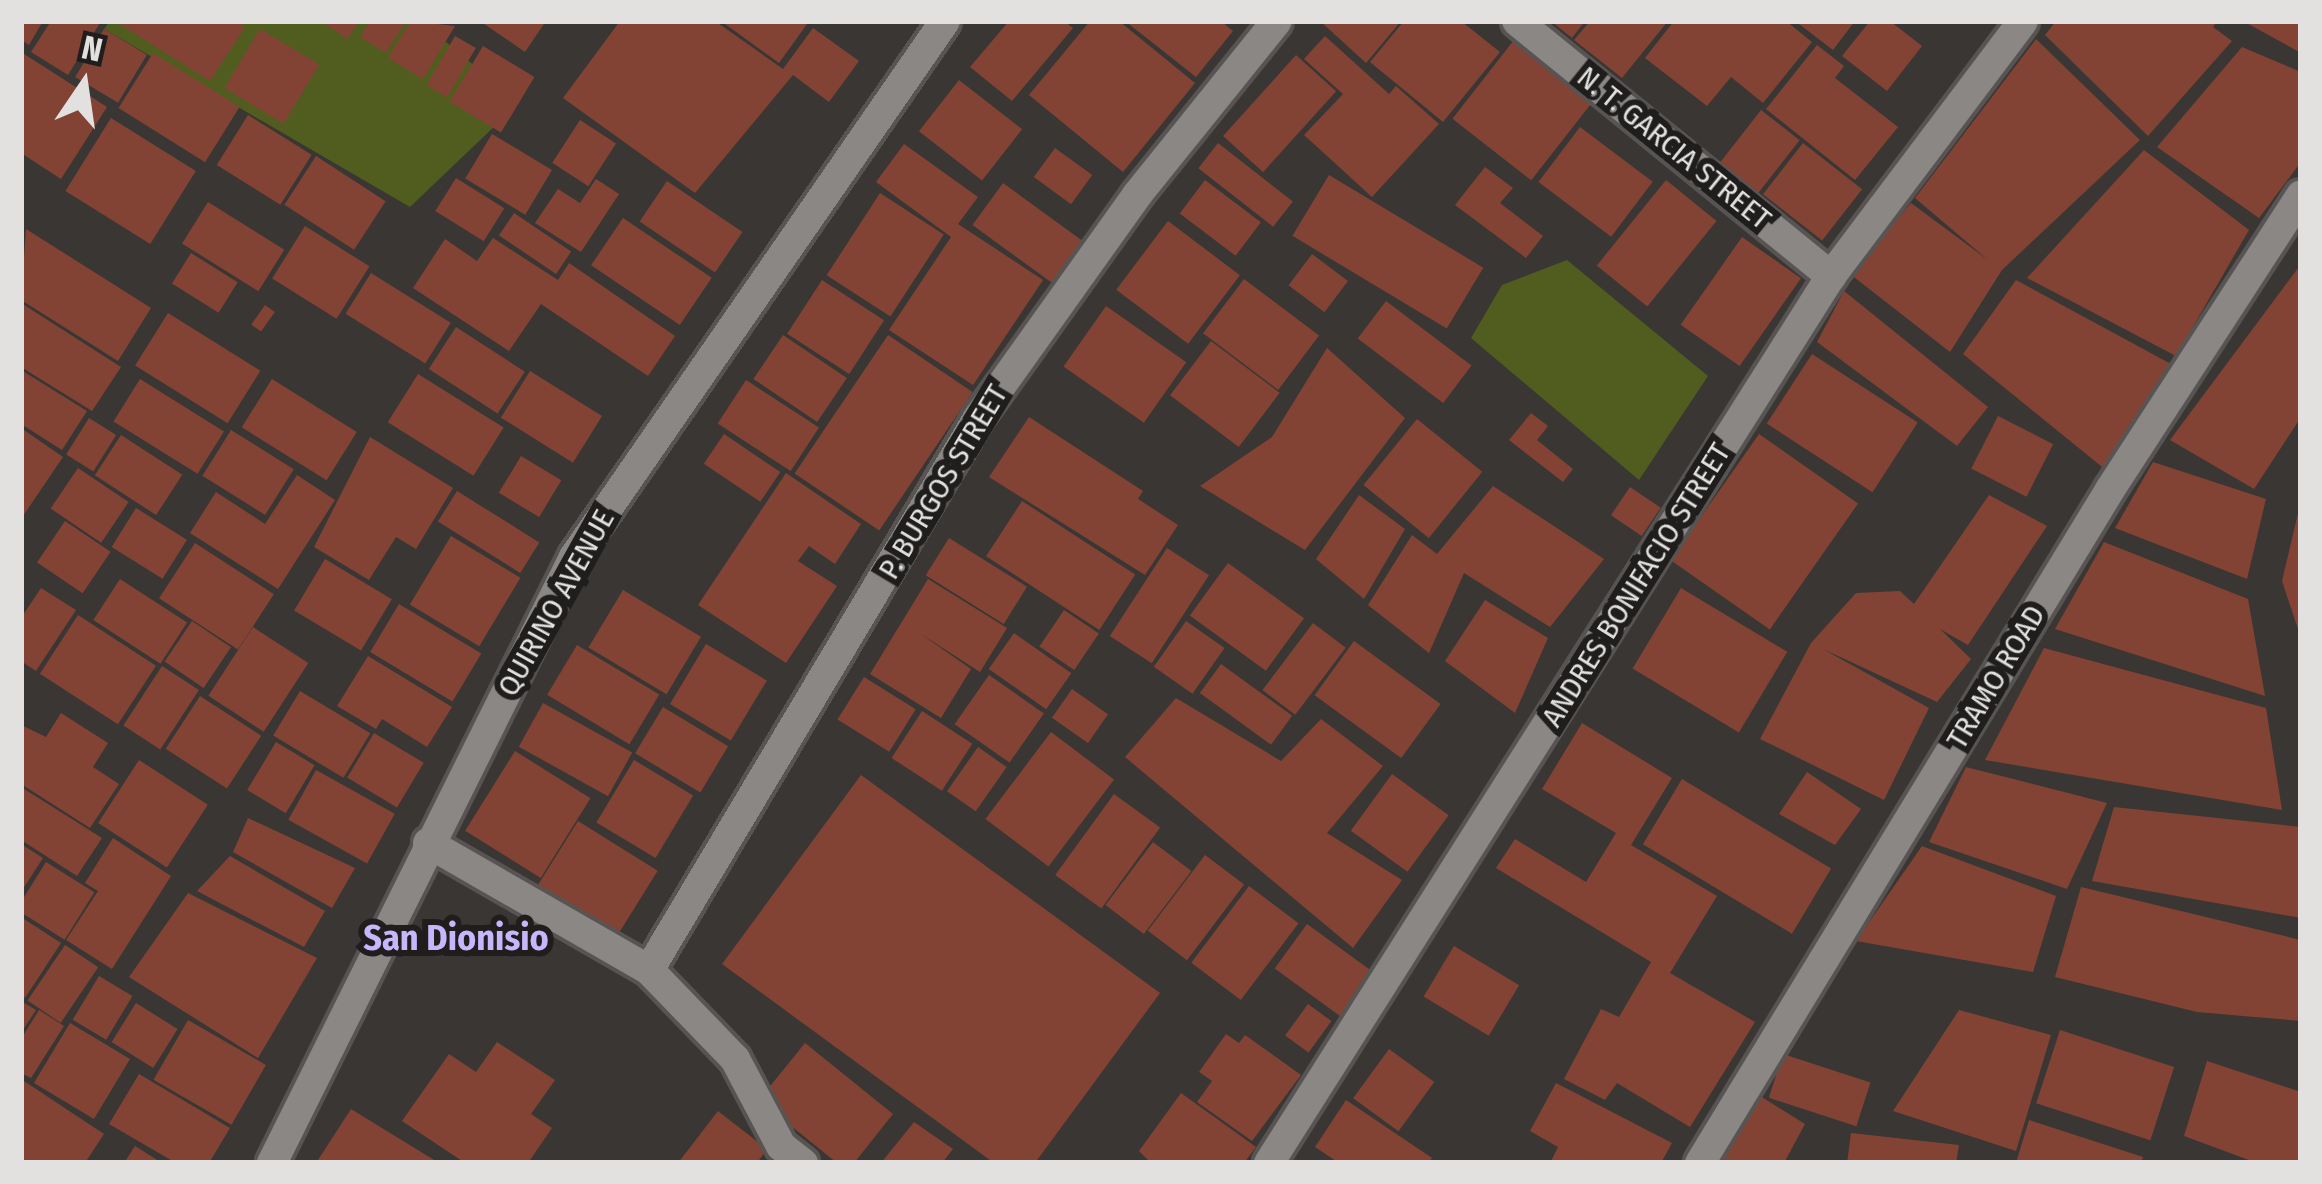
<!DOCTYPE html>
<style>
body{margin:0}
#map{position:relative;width:2322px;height:1184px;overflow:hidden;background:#393634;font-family:"Fira Sans Condensed",sans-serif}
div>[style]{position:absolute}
.green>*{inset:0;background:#505d1f}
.building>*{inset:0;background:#834334;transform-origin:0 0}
.roads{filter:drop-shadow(3px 0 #575453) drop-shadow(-3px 0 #575453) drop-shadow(0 3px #575453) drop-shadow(0 -3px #575453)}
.street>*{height:30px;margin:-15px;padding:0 15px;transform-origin:15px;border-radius:15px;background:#8a8785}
.secondary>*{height:30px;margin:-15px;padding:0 15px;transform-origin:15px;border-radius:15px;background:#8a8785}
span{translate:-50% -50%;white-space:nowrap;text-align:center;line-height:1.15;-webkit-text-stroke:12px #1f1e1d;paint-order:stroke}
.street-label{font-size:30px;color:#e3e1e0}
.quarter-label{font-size:36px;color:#c6b6fc;font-weight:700}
.frame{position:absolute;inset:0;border:24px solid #e3e1e0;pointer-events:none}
.north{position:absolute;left:24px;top:24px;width:120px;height:120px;-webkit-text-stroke:9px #1f1e1d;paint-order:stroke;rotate:13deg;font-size:33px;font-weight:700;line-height:48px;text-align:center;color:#e3e1e0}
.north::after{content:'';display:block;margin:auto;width:42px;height:54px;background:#e3e1e0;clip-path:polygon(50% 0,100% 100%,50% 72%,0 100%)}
</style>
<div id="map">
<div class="green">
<i style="clip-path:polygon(110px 21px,421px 21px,519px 103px,410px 207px,104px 29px)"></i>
<i style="clip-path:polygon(1567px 260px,1708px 376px,1639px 480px,1471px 338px,1502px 285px)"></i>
</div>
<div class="building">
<i style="clip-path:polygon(21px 21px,43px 21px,29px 45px,21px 40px)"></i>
<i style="clip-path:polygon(51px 21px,100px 23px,68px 75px,31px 52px)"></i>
<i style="clip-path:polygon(115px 21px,236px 21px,245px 27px,210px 81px)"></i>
<i style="clip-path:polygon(321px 21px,359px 21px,347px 39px)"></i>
<i style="clip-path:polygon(370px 21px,406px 21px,386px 53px,360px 37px)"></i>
<i style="clip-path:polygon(411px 21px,455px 26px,423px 79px,388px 58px)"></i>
<i style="clip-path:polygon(480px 21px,546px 21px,525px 52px)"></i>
<i style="clip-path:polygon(620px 21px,715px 21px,783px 69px,813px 28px,859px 61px,829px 102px,793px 75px,695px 193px,563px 98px)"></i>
<i style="clip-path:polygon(721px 21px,803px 21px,807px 24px,779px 63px)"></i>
<i style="clip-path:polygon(1009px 21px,1064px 21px,1073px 28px,1012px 101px,970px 67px)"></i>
<i style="clip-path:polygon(1090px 21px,1119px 21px,1195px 83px,1123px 172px,1029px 95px)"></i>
<i style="clip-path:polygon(1125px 21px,1221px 21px,1233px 31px,1196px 77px)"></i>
<i style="clip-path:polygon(1320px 21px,1401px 21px,1366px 63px)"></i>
<i style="clip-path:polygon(1404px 21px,1461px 21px,1500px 52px,1443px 122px,1370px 62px)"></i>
<i style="clip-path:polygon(1551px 21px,1585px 21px,1572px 38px)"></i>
<i style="clip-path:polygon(1590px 21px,1668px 21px,1622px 78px,1574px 40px)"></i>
<i style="clip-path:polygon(1674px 21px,1786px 21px,1812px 42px,1763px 103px,1731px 77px,1707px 106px,1645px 58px)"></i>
<i style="clip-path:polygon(1795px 21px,1855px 21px,1833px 50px)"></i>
<i style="clip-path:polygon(1870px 21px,1890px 21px,1922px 46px,1887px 91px,1842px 56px)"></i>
<i style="clip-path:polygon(2056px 21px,2217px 21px,2213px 27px,2232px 41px,2148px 136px,2045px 35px)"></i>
<i style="clip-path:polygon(2243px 21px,2301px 21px,2301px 53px)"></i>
<i style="left:104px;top:29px;width:50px;height:56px;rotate:31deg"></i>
<i style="left:260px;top:29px;width:69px;height:69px;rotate:31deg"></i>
<i style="left:455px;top:36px;width:24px;height:57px;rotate:30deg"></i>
<i style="clip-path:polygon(1325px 36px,1389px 94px,1396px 86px,1439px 124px,1372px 197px,1304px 135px,1343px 94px,1304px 59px)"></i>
<i style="clip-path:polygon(2036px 39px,2140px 140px,2002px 270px,1950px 352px,1850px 274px,1911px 203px,1988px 260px,1915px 198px)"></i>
<i style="left:1514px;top:40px;width:100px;height:100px;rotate:38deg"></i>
<i style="clip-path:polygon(1817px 45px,1844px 66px,1835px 78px,1898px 127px,1855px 180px,1766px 109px)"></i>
<i style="left:483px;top:46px;width:60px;height:65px;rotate:31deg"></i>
<i style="clip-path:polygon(2242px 47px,2301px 72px,2301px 162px,2259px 218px,2157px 147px)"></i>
<i style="clip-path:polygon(21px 52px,107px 107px,61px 179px,21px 153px)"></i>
<i style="left:153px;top:53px;width:102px;height:65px;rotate:32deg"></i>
<i style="left:1296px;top:55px;width:54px;height:109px;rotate:42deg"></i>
<i style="left:959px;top:80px;width:80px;height:65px;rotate:38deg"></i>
<i style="left:1761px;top:110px;width:49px;height:70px;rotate:38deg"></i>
<i style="left:248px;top:115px;width:75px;height:59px;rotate:32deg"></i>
<i style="left:111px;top:118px;width:100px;height:86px;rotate:32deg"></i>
<i style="left:580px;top:120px;width:43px;height:51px;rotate:33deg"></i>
<i style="left:1580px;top:127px;width:91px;height:69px;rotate:37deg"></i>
<i style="left:492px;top:134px;width:70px;height:52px;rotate:31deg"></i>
<i style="left:1218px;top:143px;width:95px;height:32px;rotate:38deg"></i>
<i style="left:1803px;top:143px;width:75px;height:65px;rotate:38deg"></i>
<i style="clip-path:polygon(904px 144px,978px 197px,958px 224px,1043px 280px,973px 385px,889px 330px,951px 237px,876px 182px)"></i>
<i style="left:1055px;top:148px;width:46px;height:36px;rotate:36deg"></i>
<i style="clip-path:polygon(2144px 150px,2249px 230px,2176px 356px,2027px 278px)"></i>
<i style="left:316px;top:156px;width:83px;height:58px;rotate:33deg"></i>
<i style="clip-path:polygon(1485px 167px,1513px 188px,1500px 203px,1543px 236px,1526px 258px,1455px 205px)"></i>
<i style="left:1329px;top:175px;width:180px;height:71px;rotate:31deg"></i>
<i style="left:456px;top:178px;width:57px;height:39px;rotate:32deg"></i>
<i style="clip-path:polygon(596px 179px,619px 194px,581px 252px,535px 223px,558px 189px,580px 203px)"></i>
<i style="left:1205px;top:180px;width:70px;height:42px;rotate:37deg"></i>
<i style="left:1666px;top:180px;width:65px;height:110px;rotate:39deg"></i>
<i style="left:667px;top:181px;width:91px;height:49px;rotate:34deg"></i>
<i style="left:1003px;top:183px;width:104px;height:52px;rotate:36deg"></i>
<i style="left:880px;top:193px;width:76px;height:98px;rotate:33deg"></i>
<i style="left:208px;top:202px;width:90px;height:49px;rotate:32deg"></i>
<i style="left:514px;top:213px;width:69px;height:27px;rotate:34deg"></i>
<i style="left:623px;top:218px;width:107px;height:57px;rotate:34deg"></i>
<i style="left:1168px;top:221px;width:90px;height:86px;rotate:37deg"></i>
<i style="left:305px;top:226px;width:76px;height:62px;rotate:32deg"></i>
<i style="clip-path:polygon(26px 229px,151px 308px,118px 361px,21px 300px)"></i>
<i style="left:1742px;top:237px;width:72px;height:107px;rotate:35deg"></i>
<i style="clip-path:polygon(493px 238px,558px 280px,569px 263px,675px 336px,648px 376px,541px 304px,509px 351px,413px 288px,445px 239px,477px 261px)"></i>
<i style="left:191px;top:253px;width:55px;height:36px;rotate:32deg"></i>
<i style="left:1312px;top:254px;width:45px;height:39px;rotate:37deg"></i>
<i style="clip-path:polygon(2301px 264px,2301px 417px,2254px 489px,2170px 440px)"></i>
<i style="left:371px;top:273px;width:94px;height:48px;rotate:32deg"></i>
<i style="left:1244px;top:279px;width:94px;height:68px;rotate:37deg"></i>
<i style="left:822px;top:280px;width:74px;height:64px;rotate:33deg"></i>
<i style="clip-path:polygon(2016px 280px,2171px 364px,2107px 471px,1963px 354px)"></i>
<i style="clip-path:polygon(1844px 291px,1988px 407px,1957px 446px,1817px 342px)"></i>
<i style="left:1386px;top:301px;width:107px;height:47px;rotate:37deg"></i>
<i style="clip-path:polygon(21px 303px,121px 367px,92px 411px,21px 367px)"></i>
<i style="left:265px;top:305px;width:12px;height:24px;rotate:35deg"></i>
<i style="left:1106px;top:306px;width:98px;height:74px;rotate:35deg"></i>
<i style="left:168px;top:313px;width:109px;height:62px;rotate:32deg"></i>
<i style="left:456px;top:327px;width:82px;height:50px;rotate:33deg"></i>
<i style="left:783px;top:335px;width:77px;height:53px;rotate:34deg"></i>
<i style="left:888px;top:335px;width:102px;height:167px;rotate:34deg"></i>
<i style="left:1211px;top:341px;width:86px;height:68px;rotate:37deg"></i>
<i style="clip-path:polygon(1327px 348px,1405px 418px,1305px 550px,1200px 486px,1272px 437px)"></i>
<i style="left:1812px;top:354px;width:126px;height:83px;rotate:33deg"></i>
<i style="clip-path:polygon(21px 370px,87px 411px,62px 450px,21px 424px)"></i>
<i style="left:530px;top:371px;width:85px;height:55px;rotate:32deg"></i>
<i style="left:418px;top:374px;width:101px;height:57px;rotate:32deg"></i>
<i style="left:140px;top:379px;width:99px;height:50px;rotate:32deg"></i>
<i style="left:272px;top:379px;width:100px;height:57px;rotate:32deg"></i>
<i style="left:746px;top:380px;width:87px;height:52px;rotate:33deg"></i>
<i style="clip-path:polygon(1531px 413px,1548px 426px,1537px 440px,1573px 469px,1563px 482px,1509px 440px)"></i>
<i style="left:1998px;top:416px;width:62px;height:59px;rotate:27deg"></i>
<i style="clip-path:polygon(1029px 417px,1143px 491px,1138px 499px,1178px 525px,1145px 575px,989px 477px)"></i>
<i style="left:89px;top:418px;width:32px;height:43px;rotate:32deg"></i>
<i style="left:1417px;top:419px;width:84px;height:85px;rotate:39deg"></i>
<i style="clip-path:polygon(21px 428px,63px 457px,21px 519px)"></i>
<i style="left:231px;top:430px;width:74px;height:54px;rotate:32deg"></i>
<i style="left:724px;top:434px;width:68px;height:36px;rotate:34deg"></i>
<i style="left:1759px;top:434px;width:121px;height:154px;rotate:35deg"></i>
<i style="left:121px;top:435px;width:73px;height:48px;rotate:33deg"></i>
<i style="clip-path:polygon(370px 437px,453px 488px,416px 549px,396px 537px,369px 580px,314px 547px)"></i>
<i style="left:521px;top:456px;width:47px;height:43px;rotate:31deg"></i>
<i style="clip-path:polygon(2153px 462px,2266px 499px,2247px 579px,2115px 528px)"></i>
<i style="left:78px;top:468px;width:61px;height:49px;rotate:34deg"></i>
<i style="clip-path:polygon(786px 473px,861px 524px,835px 564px,809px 546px,798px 561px,837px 586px,786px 663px,698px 605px)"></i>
<i style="clip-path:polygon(297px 475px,335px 500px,278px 589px,190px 533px,216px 492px,265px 524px)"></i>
<i style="clip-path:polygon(1493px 486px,1604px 559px,1550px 627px,1464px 573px,1429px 653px,1368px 605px,1412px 535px,1437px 554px)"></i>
<i style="left:1630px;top:487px;width:37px;height:34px;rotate:34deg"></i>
<i style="left:457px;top:491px;width:97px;height:36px;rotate:32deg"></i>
<i style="clip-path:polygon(1359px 495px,1405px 529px,1364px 599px,1316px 559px)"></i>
<i style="clip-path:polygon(1989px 495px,2047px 526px,1968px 645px,1940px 629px,1971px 659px,1937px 702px,1823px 649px,1929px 708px,1884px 800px,1760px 739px,1811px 643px,1856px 593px,1900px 591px,1914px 604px)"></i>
<i style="left:1022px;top:501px;width:135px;height:66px;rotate:33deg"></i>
<i style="left:136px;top:508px;width:60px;height:46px;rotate:32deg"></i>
<i style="clip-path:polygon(2299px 509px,2301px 509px,2300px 635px,2282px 581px)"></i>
<i style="left:65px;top:521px;width:55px;height:50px;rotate:34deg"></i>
<i style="left:451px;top:536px;width:81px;height:80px;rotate:31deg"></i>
<i style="left:949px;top:538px;width:92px;height:44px;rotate:32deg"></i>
<i style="clip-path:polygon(2104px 542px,2248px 599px,2265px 696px,2055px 629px)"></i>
<i style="left:195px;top:543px;width:94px;height:66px;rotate:33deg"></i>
<i style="left:1167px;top:548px;width:50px;height:105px;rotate:33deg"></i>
<i style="left:325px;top:559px;width:78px;height:60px;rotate:31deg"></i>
<i style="left:1228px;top:563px;width:94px;height:65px;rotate:36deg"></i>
<i style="left:120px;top:579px;width:80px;height:49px;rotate:33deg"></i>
<i style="clip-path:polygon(928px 579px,1007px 628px,980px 672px,921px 634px,971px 669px,941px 718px,870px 674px)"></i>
<i style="clip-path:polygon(41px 588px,76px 610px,36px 671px,21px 661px,21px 618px)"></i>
<i style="left:1681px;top:588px;width:124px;height:94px;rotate:31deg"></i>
<i style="left:623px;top:590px;width:91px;height:67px;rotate:31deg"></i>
<i style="clip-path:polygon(1485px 600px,1548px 638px,1515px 713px,1445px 661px)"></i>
<i style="left:399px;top:604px;width:96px;height:56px;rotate:31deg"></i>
<i style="left:1064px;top:610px;width:42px;height:44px;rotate:34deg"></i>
<i style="left:78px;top:615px;width:93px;height:70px;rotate:33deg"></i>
<i style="left:192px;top:621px;width:47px;height:49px;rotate:34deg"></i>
<i style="left:1186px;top:621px;width:47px;height:56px;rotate:35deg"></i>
<i style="left:1313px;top:623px;width:41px;height:84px;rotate:37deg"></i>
<i style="left:253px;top:627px;width:66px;height:82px;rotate:33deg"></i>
<i style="left:1014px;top:633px;width:70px;height:44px;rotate:35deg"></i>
<i style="left:1354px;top:641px;width:107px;height:67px;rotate:36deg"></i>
<i style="left:706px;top:644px;width:71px;height:70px;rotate:31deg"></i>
<i style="left:577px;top:645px;width:96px;height:58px;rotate:31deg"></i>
<i style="clip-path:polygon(2044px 648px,2266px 708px,2282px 810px,1985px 760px)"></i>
<i style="clip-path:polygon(368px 656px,452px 707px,427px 747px,382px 719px,376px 729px,337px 706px)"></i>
<i style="left:1221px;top:664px;width:88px;height:36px;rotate:36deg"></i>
<i style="left:162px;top:666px;width:44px;height:71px;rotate:33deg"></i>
<i style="left:989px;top:675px;width:67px;height:60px;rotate:35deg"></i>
<i style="left:864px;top:677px;width:61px;height:50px;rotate:32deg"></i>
<i style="left:1072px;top:689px;width:44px;height:35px;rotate:35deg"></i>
<i style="left:300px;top:691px;width:82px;height:52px;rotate:31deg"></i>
<i style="left:200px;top:696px;width:73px;height:63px;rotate:33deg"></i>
<i style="clip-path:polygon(1176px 698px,1281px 761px,1321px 719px,1383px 766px,1327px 833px,1402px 880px,1353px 948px,1125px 757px)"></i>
<i style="left:543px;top:703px;width:102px;height:50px;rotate:29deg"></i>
<i style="left:663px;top:707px;width:76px;height:54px;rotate:31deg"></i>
<i style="left:922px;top:711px;width:60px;height:56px;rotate:33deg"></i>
<i style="clip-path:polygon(61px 713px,108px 743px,93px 767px,119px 784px,90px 828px,21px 784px,21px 725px,46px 737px)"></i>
<i style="clip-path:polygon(1582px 723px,1672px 778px,1631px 845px,1717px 896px,1670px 973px,1755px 1022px,1690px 1127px,1617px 1083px,1605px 1100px,1564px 1079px,1601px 1009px,1619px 1017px,1651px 962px,1496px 868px,1515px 839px,1586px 882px,1616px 833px,1542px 789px)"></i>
<i style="left:1051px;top:732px;width:79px;height:109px;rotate:37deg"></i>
<i style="left:374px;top:733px;width:58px;height:52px;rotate:31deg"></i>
<i style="left:276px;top:742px;width:45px;height:56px;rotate:31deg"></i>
<i style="left:978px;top:747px;width:35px;height:54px;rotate:35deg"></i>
<i style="left:515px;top:751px;width:89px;height:94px;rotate:32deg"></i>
<i style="left:139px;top:760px;width:82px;height:75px;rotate:33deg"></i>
<i style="left:634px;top:760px;width:69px;height:73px;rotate:31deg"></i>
<i style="clip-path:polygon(1966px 767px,2107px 803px,2067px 889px,1929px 842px)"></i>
<i style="left:316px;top:770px;width:90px;height:57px;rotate:29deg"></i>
<i style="clip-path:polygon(1807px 772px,1861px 809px,1835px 845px,1779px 814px)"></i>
<i style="left:1392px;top:774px;width:70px;height:70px;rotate:36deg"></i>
<i style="clip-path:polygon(861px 775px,1160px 993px,1035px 1163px,994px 1163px,722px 964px)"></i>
<i style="left:1682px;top:779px;width:174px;height:76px;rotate:31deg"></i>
<i style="clip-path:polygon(21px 787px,102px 838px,77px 876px,21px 840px)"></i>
<i style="left:1114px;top:794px;width:57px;height:100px;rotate:36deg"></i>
<i style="clip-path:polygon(2114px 807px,2301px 827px,2301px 918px,2092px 881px)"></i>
<i style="clip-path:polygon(248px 818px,355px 868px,332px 908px,233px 852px)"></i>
<i style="left:578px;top:821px;width:94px;height:75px;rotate:32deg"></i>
<i style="clip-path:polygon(113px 838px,171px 876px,112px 969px,66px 940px,98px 891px,85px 883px)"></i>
<i style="left:1153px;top:842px;width:48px;height:79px;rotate:37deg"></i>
<i style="clip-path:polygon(21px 844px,43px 858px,21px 892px)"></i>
<i style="clip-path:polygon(1922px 846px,2056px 896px,2033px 972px,1856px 941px)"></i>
<i style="left:1205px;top:855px;width:49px;height:95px;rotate:37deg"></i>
<i style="clip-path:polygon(230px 856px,325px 911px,304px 947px,197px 891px)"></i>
<i style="left:46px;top:862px;width:57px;height:56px;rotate:32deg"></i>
<i style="left:1249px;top:886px;width:62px;height:96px;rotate:37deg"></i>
<i style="clip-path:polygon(2081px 887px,2301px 940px,2301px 1021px,2197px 1012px,2055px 977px)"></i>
<i style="clip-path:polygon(188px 893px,317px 958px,258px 1058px,129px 977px)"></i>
<i style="clip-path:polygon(24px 919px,61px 943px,25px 998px,21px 995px)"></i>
<i style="left:1307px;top:924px;width:88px;height:55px;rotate:36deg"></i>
<i style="left:65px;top:945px;width:40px;height:67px;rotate:34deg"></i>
<i style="left:1454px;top:946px;width:76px;height:59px;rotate:31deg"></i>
<i style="left:99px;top:976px;width:39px;height:51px;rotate:31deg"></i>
<i style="clip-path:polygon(21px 1001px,36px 1010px,21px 1033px)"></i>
<i style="left:136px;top:1003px;width:49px;height:46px;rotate:32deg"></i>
<i style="left:1308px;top:1004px;width:29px;height:39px;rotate:36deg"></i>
<i style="clip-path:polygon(39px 1010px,64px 1026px,31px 1078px,21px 1073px,21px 1039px)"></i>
<i style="clip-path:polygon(1959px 1010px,2051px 1035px,2016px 1151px,1893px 1111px)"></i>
<i style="left:188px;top:1020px;width:90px;height:69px;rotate:30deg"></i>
<i style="left:70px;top:1023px;width:70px;height:70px;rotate:31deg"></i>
<i style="left:2060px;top:1030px;width:120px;height:77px;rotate:18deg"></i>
<i style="clip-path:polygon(1226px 1034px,1239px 1043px,1245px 1035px,1301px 1075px,1252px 1141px,1197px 1102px,1212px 1081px,1199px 1072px)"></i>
<i style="clip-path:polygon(497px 1042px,555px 1080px,531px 1114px,552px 1128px,528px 1163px,465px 1163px,402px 1121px,449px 1054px,476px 1072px)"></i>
<i style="clip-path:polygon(805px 1043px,893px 1114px,854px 1163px,837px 1163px,759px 1100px)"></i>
<i style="left:1389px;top:1049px;width:56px;height:61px;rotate:36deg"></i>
<i style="left:1783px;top:1054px;width:92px;height:46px;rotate:18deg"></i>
<i style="clip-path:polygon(2207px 1061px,2301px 1092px,2301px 1163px,2257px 1163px,2184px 1136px)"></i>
<i style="clip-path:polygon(139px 1074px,230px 1128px,209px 1163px,176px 1163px,109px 1124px)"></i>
<i style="clip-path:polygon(21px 1079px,104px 1134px,85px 1163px,21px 1161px)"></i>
<i style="clip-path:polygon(1556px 1083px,1672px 1143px,1661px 1163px,1550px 1163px,1558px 1147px,1530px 1131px)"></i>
<i style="clip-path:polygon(1181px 1093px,1256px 1147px,1244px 1163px,1151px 1163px,1139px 1151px)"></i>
<i style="clip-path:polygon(1757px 1094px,1805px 1124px,1784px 1163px,1716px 1163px)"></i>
<i style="clip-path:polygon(1346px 1100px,1432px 1158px,1429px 1163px,1339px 1163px,1315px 1147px)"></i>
<i style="clip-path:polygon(351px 1109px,439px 1163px,316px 1163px)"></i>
<i style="clip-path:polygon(718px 1111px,767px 1149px,757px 1163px,678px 1163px)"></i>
<i style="clip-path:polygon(2029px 1120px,2143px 1157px,2141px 1163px,2016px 1163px)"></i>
<i style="clip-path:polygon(914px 1122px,953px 1149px,942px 1163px,881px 1163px)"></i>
<i style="clip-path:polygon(1851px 1133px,1959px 1145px,1956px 1163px,1847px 1163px)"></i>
<i style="clip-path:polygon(135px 1146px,162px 1163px,124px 1163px)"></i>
</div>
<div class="roads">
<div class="street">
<i style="left:1517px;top:21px;width:405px;rotate:39.1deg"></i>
<i style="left:428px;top:843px;width:255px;rotate:29.9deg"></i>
<i style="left:649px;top:970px;width:124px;rotate:46deg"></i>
<i style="left:735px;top:1059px;width:98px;rotate:62.1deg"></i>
<i style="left:781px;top:1146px;width:28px;rotate:38deg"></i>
<i style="left:649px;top:970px;width:643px;rotate:-59.2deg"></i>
<i style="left:978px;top:418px;width:274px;rotate:-54.5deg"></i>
<i style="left:1137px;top:195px;width:223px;rotate:-51.2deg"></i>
<i style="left:1269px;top:1163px;width:1050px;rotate:-57.64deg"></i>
<i style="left:1831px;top:276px;width:319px;rotate:-53deg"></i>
<i style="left:1700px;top:1163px;width:790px;rotate:-58.66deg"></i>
<i style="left:2111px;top:488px;width:349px;rotate:-57deg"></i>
</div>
<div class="secondary">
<i style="left:272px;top:1163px;width:677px;rotate:-63.51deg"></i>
<i style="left:574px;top:557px;width:652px;rotate:-55.31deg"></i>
</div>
</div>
<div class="street-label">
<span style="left:1674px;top:148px;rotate:39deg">N. T. GARCIA STREET</span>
<span style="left:943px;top:482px;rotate:-59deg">P. BURGOS STREET</span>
<span style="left:1636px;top:585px;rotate:-58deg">ANDRES BONIFACIO STREET</span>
<span style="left:556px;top:603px;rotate:-61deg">QUIRINO AVENUE</span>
<span style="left:1996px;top:677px;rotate:-59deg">TRAMO ROAD</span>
</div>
<div class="quarter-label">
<span style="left:456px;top:939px">San Dionisio</span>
</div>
<div class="frame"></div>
<div class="north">N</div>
</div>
